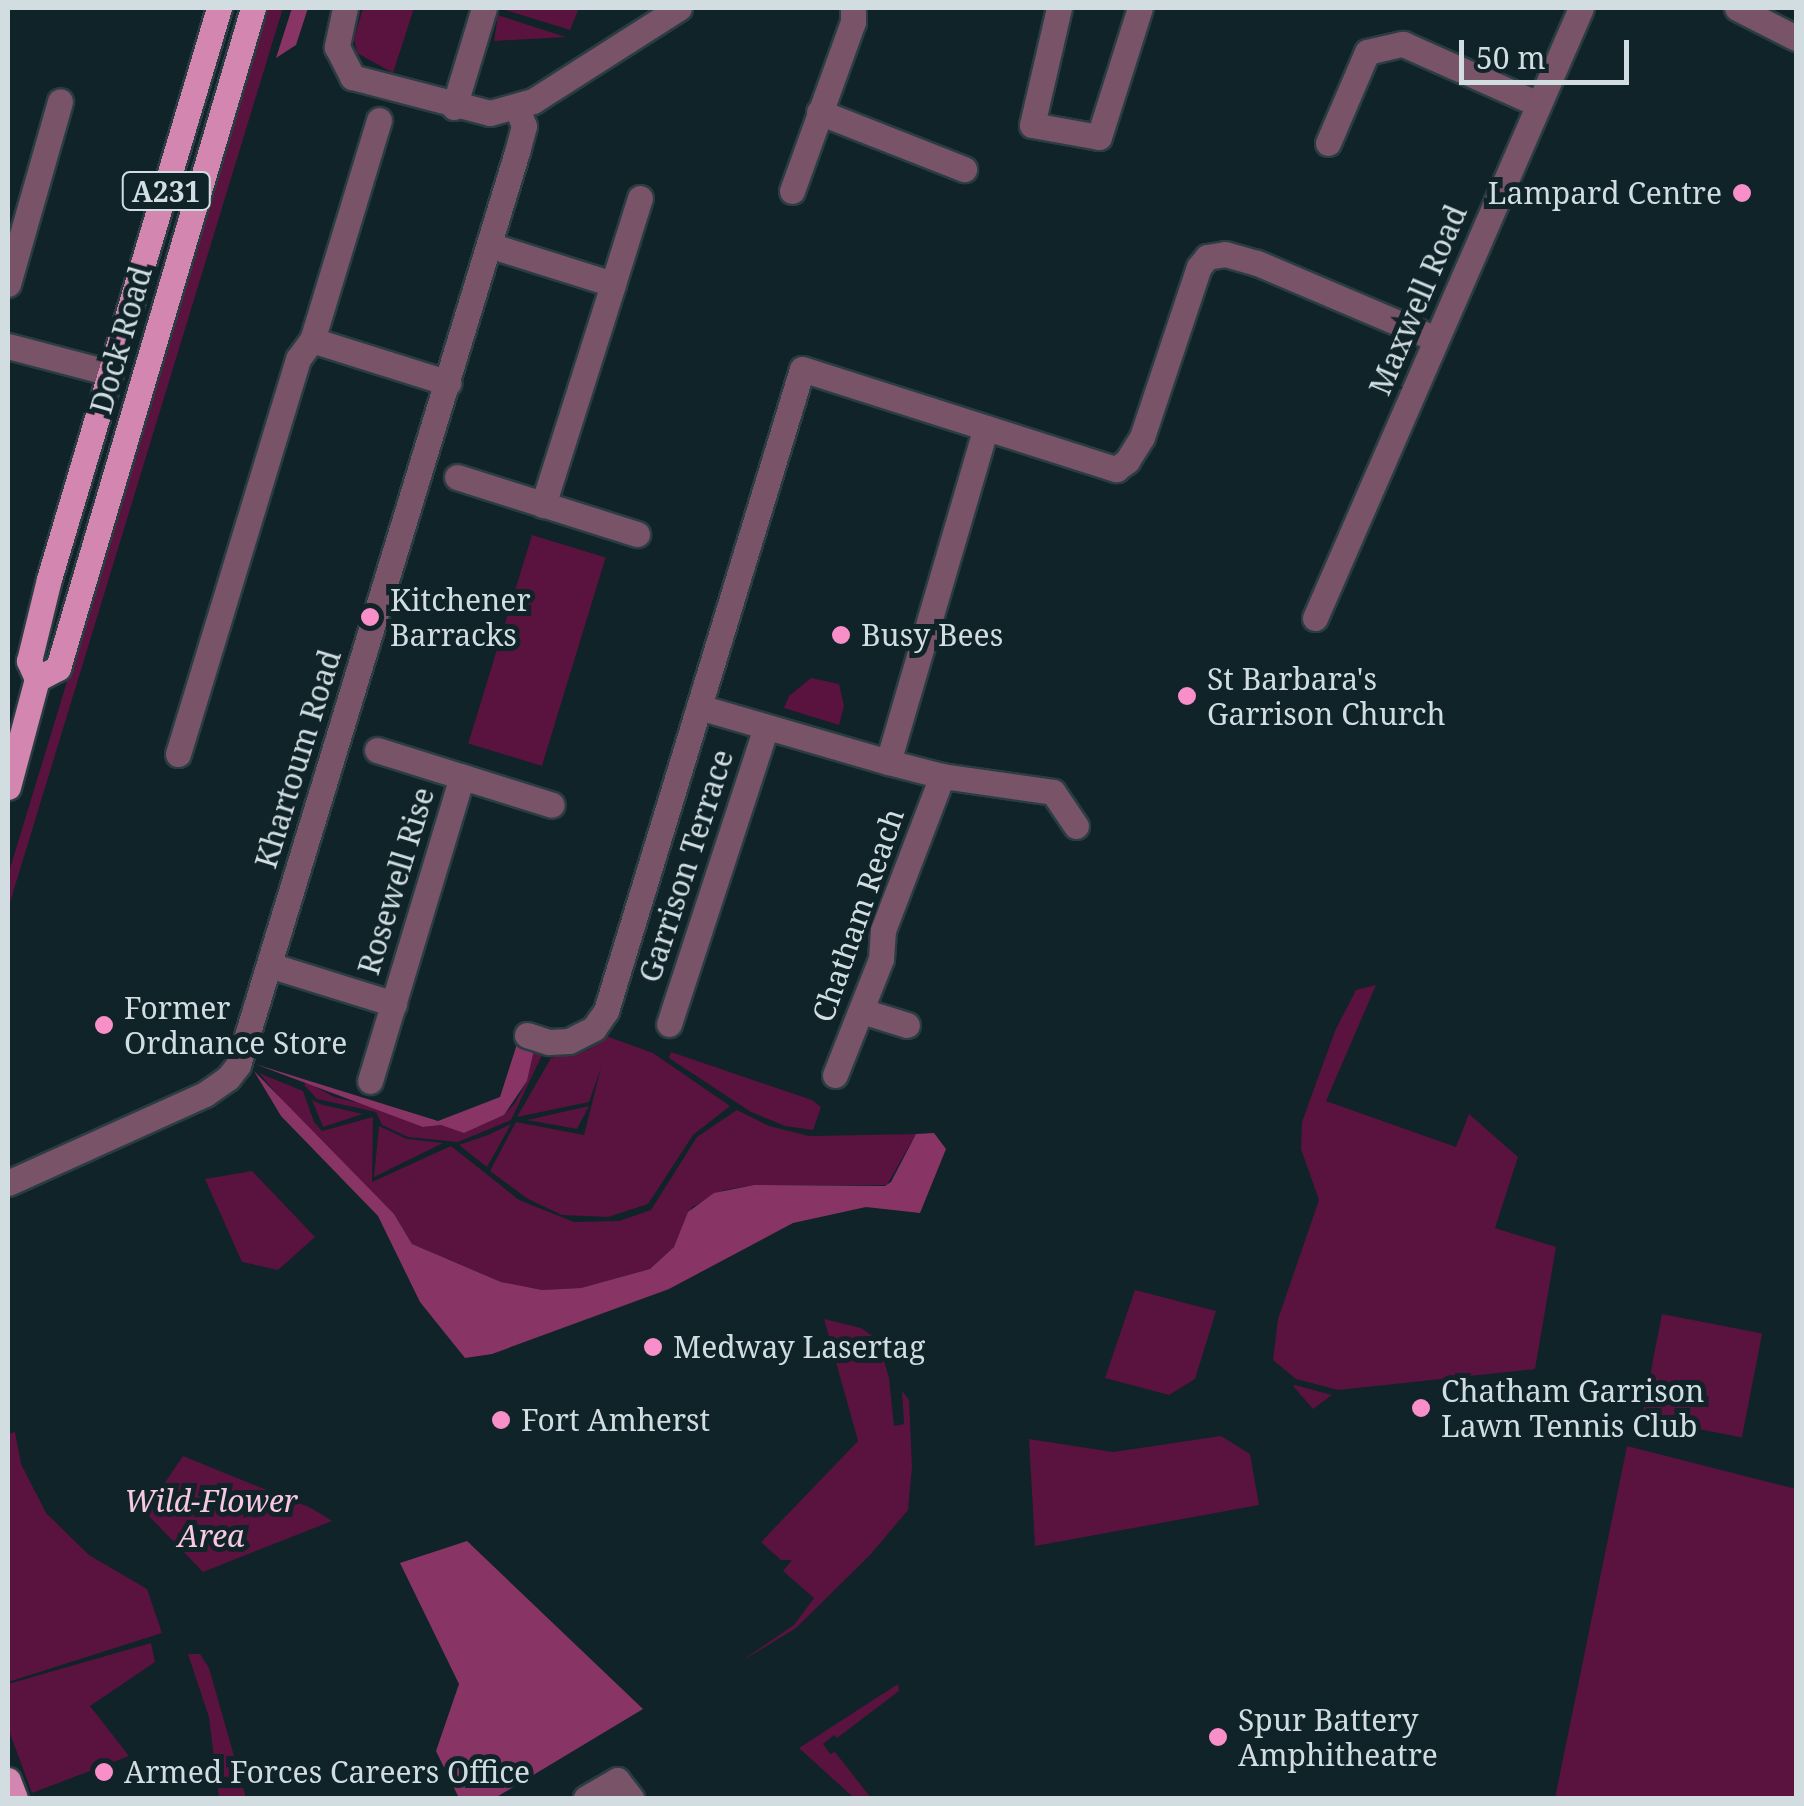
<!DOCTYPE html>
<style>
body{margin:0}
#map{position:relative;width:1804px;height:1806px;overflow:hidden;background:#0f2329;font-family:"Noto Serif",serif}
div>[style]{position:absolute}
.green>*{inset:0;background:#5a123f;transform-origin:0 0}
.forest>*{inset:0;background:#883565}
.roads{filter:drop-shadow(2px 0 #2a3d43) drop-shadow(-2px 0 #2a3d43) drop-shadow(0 2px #2a3d43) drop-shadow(0 -2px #2a3d43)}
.minor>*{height:25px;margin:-12.5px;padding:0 12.5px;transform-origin:12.5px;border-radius:12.5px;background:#795367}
.major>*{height:25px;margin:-12.5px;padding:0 12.5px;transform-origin:12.5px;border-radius:12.5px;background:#d386af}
.dots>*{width:28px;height:28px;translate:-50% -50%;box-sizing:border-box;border:5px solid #0f2329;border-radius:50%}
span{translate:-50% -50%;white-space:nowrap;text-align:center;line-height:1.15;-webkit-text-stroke:10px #0f2329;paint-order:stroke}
.shield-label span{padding:2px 8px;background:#0f2329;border:2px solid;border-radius:8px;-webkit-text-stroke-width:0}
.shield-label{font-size:28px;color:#d1dde1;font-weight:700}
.poi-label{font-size:30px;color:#d1dde1}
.right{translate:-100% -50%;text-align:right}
.left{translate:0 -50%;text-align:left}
.street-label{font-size:30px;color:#d1dde1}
.park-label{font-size:30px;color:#f8c8e0;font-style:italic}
.frame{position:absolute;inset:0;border:10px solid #d1dde1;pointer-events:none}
.scale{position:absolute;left:1459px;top:40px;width:170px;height:45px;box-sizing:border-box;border:5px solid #d1dde1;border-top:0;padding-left:12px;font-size:30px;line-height:35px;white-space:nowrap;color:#d1dde1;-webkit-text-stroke:8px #0f2329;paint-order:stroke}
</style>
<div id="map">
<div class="green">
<i style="clip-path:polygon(265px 8px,283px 8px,8px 909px,8px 875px,162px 370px)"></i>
<i style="clip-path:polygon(363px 8px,414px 8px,393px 73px,357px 53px,354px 39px)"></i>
<i style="clip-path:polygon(499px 8px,579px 8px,570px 30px)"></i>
<i style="clip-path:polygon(498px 15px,525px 24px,566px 37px,494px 41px)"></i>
<i style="left:532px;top:535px;width:77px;height:218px;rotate:17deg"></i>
<i style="clip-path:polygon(811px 678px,839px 684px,844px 706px,839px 725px,784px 708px,789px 696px)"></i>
<i style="clip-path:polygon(1376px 985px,1326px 1101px,1456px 1147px,1469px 1114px,1518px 1157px,1495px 1228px,1556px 1247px,1535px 1369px,1338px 1390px,1296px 1379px,1273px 1360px,1278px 1319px,1319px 1200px,1301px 1149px,1302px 1122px,1335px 1031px,1356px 990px)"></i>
<i style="clip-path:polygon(606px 1036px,653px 1053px,730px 1106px,693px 1135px,648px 1204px,608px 1217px,562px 1215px,528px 1199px,490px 1171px,516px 1122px,584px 1135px,601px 1068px,589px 1102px,517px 1117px,551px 1058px,588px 1050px)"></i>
<i style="clip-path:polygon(534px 1050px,543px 1053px,511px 1120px,458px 1142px,408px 1137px,382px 1125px,376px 1112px,317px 1099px,304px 1085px,307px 1082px,334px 1097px,380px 1108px,423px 1127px,442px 1125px,464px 1133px,504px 1115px,515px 1103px,527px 1081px)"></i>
<i style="clip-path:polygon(671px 1052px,812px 1100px,821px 1107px,813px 1130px,785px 1126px,751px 1112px,669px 1058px)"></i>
<i style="clip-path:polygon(259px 1073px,303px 1091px,314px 1122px,322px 1131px,373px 1117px,372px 1182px,451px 1146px,519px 1200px,574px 1222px,619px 1221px,651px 1210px,697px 1137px,737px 1110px,769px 1126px,809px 1136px,916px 1134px,887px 1185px,754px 1185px,724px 1190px,692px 1207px,674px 1247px,650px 1269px,581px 1288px,542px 1290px,501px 1282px,412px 1244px,394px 1214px,299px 1120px)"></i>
<i style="clip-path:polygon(312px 1100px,323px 1105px,363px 1114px,323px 1127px)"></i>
<i style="clip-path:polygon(589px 1106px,577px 1129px,527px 1120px)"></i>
<i style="clip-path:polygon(511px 1124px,487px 1167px,459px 1145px,488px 1135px)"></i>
<i style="clip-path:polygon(379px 1126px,407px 1139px,443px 1143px,374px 1177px)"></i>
<i style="clip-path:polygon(252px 1171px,315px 1237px,278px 1270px,242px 1262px,205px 1179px)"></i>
<i style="clip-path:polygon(1135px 1290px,1216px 1311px,1195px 1379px,1169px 1395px,1105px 1378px)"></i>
<i style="left:1662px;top:1314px;width:102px;height:106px;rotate:11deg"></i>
<i style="clip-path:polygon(824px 1319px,861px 1328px,878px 1340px,889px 1378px,894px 1426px,904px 1424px,902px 1391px,909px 1400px,912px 1467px,908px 1510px,870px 1555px,796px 1628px,740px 1662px,794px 1625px,814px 1598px,783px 1571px,792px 1560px,781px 1560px,761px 1542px,858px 1441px)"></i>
<i style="clip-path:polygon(1293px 1386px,1295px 1385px,1332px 1395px,1313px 1409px)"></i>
<i style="clip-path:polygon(15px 1432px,21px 1464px,46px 1513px,89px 1555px,147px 1589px,162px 1633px,8px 1682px,8px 1434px)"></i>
<i style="clip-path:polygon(1221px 1436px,1250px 1454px,1259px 1505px,1035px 1546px,1029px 1439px,1113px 1452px)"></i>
<i style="clip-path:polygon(1627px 1446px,1796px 1489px,1796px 1798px,1555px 1798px)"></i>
<i style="clip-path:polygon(183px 1456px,311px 1508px,332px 1521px,203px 1572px,145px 1512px)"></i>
<i style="clip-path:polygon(151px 1643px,155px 1662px,90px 1706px,129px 1756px,32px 1793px,8px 1728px,8px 1684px)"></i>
<i style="clip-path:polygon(188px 1654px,200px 1654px,209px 1668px,246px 1798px,219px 1798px,209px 1717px)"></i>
<i style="clip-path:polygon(898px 1684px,899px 1691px,837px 1738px,834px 1735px,823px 1744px,830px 1754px,835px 1752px,871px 1798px,854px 1798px,799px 1748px)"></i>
</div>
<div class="forest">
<i style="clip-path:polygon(292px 8px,308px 8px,296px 45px,276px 58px)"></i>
<i style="clip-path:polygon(517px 1044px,534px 1050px,527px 1081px,504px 1115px,464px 1133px,441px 1125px,423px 1127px,255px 1064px,438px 1121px,500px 1097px)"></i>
<i style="clip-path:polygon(254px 1071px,394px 1214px,412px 1244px,501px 1282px,542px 1290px,581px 1288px,650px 1269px,674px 1247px,688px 1212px,714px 1193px,754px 1185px,885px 1186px,891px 1182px,916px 1134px,934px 1133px,946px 1149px,920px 1213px,866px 1207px,793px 1223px,669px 1289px,492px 1354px,465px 1358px,420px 1302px,378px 1216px,281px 1116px)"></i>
<i style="clip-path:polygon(467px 1541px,643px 1709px,495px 1798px,459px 1798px,436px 1751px,459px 1684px,400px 1563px)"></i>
</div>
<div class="roads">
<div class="minor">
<i style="left:345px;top:8px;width:40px;rotate:102deg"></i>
<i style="left:337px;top:47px;width:34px;rotate:63deg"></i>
<i style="left:352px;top:77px;width:143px;rotate:14.6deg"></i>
<i style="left:490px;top:113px;width:45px;rotate:-15.6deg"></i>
<i style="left:533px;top:101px;width:173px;rotate:-32.5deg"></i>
<i style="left:1059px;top:8px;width:120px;rotate:103deg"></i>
<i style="left:1032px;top:125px;width:68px;rotate:10.2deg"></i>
<i style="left:1099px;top:137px;width:135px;rotate:-72.4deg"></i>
<i style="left:1737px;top:8px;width:66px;rotate:27deg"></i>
<i style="left:454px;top:107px;width:103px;rotate:-73.1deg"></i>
<i style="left:819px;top:112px;width:156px;rotate:21.5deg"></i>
<i style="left:379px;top:120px;width:230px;rotate:106.9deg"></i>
<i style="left:312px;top:340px;width:143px;rotate:17.5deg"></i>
<i style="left:1328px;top:143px;width:99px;rotate:-66.8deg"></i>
<i style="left:1367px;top:52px;width:37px;rotate:-13deg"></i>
<i style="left:1403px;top:44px;width:148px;rotate:24deg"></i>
<i style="left:792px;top:191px;width:180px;rotate:-70.2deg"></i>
<i style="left:853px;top:22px;width:14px;rotate:-90deg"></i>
<i style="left:489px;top:245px;width:130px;rotate:17.5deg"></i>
<i style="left:613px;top:284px;width:90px;rotate:-72.6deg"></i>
<i style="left:8px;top:284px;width:190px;rotate:-74.1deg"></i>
<i style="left:8px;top:346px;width:102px;rotate:14.7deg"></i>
<i style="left:457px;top:477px;width:189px;rotate:17.6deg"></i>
<i style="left:543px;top:505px;width:232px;rotate:-72.4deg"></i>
<i style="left:1315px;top:618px;width:665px;rotate:-66.44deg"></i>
<i style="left:699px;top:707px;width:197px;rotate:16.2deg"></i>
<i style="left:888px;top:762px;width:346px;rotate:-73.7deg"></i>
<i style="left:377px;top:750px;width:183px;rotate:17.4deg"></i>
<i style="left:178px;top:754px;width:413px;rotate:-73.1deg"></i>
<i style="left:298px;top:359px;width:24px;rotate:-54deg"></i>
<i style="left:888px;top:762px;width:56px;rotate:14.5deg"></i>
<i style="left:942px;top:776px;width:112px;rotate:8.2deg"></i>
<i style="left:1053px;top:792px;width:41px;rotate:55.9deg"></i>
<i style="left:269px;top:965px;width:131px;rotate:17.3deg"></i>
<i style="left:862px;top:1011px;width:47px;rotate:17.3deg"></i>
<i style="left:669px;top:1024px;width:311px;rotate:-71.9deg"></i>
<i style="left:527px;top:1035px;width:23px;rotate:18deg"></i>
<i style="left:549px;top:1042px;width:20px;rotate:-3deg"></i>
<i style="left:569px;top:1041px;width:28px;rotate:-27deg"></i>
<i style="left:594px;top:1028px;width:21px;rotate:-55deg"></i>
<i style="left:606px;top:1011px;width:671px;rotate:-73.02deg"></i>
<i style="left:802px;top:369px;width:330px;rotate:17.7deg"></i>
<i style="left:1116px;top:469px;width:14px;rotate:-36deg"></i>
<i style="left:1127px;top:461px;width:28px;rotate:-58deg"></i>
<i style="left:1142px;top:437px;width:179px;rotate:-71.5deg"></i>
<i style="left:1199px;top:267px;width:13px;rotate:-51deg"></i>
<i style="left:1207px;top:257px;width:18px;rotate:-9deg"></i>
<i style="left:1225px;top:254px;width:33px;rotate:16deg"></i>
<i style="left:1257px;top:263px;width:194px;rotate:23deg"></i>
<i style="left:835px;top:1075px;width:125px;rotate:-68.4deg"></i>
<i style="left:881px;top:959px;width:29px;rotate:-86deg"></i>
<i style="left:883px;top:930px;width:165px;rotate:-69deg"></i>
<i style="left:370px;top:1081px;width:318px;rotate:-73.2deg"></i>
<i style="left:8px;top:1183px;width:216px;rotate:-24.3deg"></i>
<i style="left:205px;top:1094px;width:28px;rotate:-35deg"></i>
<i style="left:228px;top:1078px;width:16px;rotate:-52deg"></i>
<i style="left:238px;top:1065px;width:955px;rotate:-73.01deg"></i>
<i style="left:517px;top:152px;width:27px;rotate:-75deg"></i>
<i style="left:524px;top:126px;width:19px;rotate:-111deg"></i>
<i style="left:586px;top:1798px;width:36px;rotate:-30deg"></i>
<i style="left:617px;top:1780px;width:23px;rotate:52deg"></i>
</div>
<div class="major">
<i style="left:37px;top:679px;width:24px;rotate:-28deg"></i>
<i style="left:58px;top:668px;width:688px;rotate:-73.54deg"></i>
<i style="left:8px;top:787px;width:112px;rotate:-75deg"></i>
<i style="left:37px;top:679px;width:20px;rotate:-114deg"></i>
<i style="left:29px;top:661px;width:84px;rotate:-76.3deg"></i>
<i style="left:49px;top:579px;width:596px;rotate:-73.42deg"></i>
<i style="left:8px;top:1780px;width:19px;rotate:69deg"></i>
</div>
</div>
<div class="dots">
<i style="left:1742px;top:193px;background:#f98fc9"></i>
<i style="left:370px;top:617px;background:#f98fc9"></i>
<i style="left:841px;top:635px;background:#f98fc9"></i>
<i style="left:1187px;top:696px;background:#f98fc9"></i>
<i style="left:104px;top:1025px;background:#f98fc9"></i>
<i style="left:653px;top:1347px;background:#f98fc9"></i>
<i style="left:1421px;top:1408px;background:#f98fc9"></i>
<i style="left:501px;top:1420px;background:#f98fc9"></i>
<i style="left:1218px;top:1737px;background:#f98fc9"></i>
<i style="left:104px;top:1772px;background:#f98fc9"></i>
</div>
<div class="shield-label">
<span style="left:166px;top:191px">A231</span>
</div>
<div class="poi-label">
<span class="right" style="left:1722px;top:193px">Lampard Centre</span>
<span class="left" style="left:390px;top:617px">Kitchener<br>Barracks</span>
<span class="left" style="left:861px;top:635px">Busy Bees</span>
<span class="left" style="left:1207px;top:696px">St Barbara's<br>Garrison Church</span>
<span class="left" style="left:124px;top:1025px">Former<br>Ordnance Store</span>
<span class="left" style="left:673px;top:1347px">Medway Lasertag</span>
<span class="left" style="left:1441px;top:1408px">Chatham Garrison<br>Lawn Tennis Club</span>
<span class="left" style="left:521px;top:1420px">Fort Amherst</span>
<span class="left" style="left:1238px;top:1737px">Spur Battery<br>Amphitheatre</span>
<span class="left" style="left:124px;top:1772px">Armed Forces Careers Office</span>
</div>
<div class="street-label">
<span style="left:1418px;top:300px;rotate:-67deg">Maxwell Road</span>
<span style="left:121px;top:340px;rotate:-74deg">Dock Road</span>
<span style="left:298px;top:759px;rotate:-73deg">Khartoum Road</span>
<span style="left:686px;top:866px;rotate:-72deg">Garrison Terrace</span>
<span style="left:396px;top:881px;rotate:-73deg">Rosewell Rise</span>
<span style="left:858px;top:915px;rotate:-71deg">Chatham Reach</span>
</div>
<div class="park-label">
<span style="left:211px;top:1518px">Wild-Flower<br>Area</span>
</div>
<div class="frame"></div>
<div class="scale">50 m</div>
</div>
